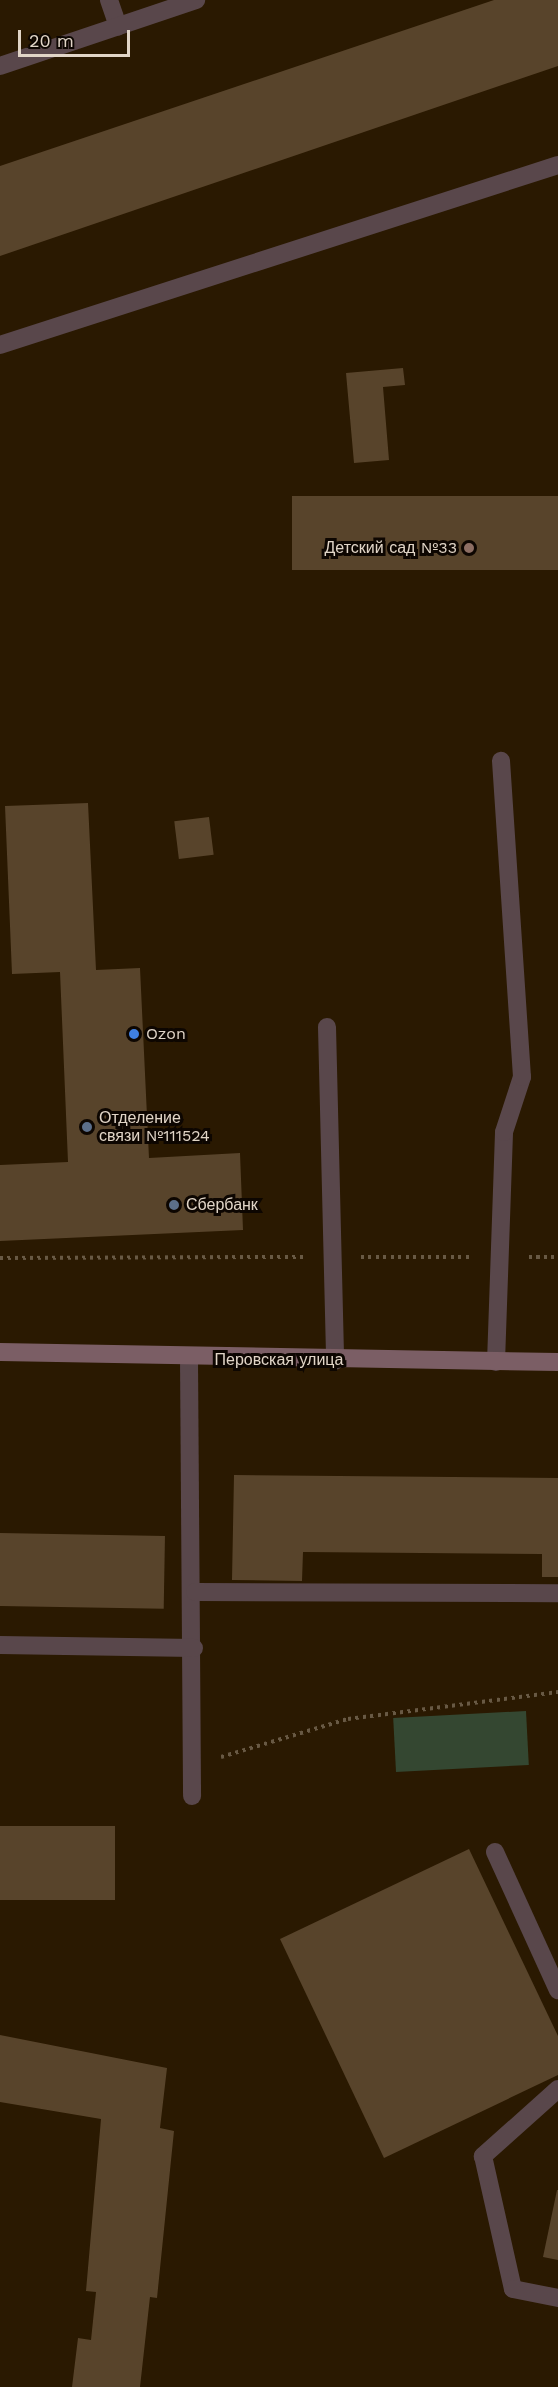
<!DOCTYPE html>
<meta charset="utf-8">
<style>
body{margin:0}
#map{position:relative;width:558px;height:2387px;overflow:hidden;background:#2a1901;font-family:"Work Sans",sans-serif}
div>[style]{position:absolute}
.green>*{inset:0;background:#344731;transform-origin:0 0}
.building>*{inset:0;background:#58442b;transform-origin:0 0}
.path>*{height:4px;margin-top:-2px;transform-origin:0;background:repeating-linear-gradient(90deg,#685944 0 3px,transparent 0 7.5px)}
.lane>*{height:18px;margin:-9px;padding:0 9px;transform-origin:9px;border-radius:9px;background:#59474b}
.street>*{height:18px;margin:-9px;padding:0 9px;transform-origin:9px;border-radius:9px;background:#59474b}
.secondary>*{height:18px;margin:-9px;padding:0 9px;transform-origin:9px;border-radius:9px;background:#7b5e65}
.dots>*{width:16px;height:16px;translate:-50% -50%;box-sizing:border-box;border:3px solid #0d0601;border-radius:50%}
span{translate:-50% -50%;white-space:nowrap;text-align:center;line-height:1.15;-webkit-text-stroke:6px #0d0601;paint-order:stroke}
.poi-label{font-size:16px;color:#e1d5c7}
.right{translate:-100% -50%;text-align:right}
.left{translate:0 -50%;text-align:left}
.street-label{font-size:16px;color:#e1d5c7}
.scale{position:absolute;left:18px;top:30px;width:112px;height:27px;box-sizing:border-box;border:3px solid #e1d5c7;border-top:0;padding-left:8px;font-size:18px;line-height:21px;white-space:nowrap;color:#e1d5c7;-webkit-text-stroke:4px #0d0601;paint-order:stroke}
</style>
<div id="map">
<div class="green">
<i style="left:526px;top:1711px;width:54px;height:133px;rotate:87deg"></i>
</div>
<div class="building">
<i style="clip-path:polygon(494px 0,558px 0,558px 66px,0 256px,0 166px)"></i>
<i style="clip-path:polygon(403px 368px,405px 385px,383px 387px,389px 460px,354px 463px,346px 373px)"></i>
<i style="left:558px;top:496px;width:74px;height:266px;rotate:90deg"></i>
<i style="clip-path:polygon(88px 803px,96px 970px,140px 968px,149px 1158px,240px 1153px,243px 1230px,0 1241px,0 1165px,68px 1162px,60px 972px,12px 974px,5px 806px)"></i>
<i style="left:209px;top:817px;width:38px;height:35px;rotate:83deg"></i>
<i style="clip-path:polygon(234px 1475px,558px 1478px,558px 1577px,542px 1577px,542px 1554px,303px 1552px,302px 1581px,232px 1580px)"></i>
<i style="left:0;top:1533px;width:165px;height:73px;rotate:1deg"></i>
<i style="left:0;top:1826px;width:115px;height:74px"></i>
<i style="clip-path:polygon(469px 1849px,558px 2036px,558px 2075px,384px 2158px,280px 1939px)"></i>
<i style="clip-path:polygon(0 2035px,167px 2068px,160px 2128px,174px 2131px,157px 2298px,150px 2297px,140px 2387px,72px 2387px,78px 2338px,91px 2340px,96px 2292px,86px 2291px,101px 2119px,0 2102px)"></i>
<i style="clip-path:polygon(557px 2190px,558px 2190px,558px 2260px,543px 2257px)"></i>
</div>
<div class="path">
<i style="left:361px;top:1257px;width:109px"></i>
<i style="left:529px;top:1257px;width:29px"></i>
<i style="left:0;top:1258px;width:305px;rotate:-0.2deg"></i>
<i style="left:221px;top:1757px;width:133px;rotate:-16.7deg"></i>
<i style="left:348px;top:1719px;width:212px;rotate:-7.3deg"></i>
</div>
<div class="lane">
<i style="left:109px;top:0;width:28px;rotate:71deg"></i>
<i style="left:0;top:345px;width:586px;rotate:-17.88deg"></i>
<i style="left:327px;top:1027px;width:334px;rotate:88.6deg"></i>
<i style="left:189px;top:1359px;width:437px;rotate:89.6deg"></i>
<i style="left:496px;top:1362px;width:230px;rotate:-88deg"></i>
<i style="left:504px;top:1132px;width:58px;rotate:-71.9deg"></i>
<i style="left:522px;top:1077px;width:317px;rotate:-93.8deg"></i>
<i style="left:195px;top:1592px;width:363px;rotate:0.2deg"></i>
<i style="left:0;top:1645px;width:194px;rotate:0.9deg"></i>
<i style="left:495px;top:1852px;width:152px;rotate:65.5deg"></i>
<i style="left:558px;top:2089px;width:101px;rotate:138.2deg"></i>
<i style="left:483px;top:2156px;width:136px;rotate:77.3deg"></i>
<i style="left:513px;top:2289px;width:46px;rotate:11.3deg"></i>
</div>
<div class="street">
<i style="left:0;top:66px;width:207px;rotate:-18.6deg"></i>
</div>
<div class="secondary">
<i style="left:0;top:1352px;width:558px;rotate:1.03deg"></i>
</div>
<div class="dots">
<i style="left:469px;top:548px;background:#8d6e63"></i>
<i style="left:134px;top:1034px;background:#3f7fe0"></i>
<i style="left:87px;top:1127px;background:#5c6f8a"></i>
<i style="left:174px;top:1205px;background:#5c6f8a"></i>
</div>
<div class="poi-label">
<span class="right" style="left:457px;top:548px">Детский сад №33</span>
<span class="left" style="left:146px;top:1034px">Ozon</span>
<span class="left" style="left:99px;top:1127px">Отделение<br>связи №111524</span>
<span class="left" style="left:186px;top:1205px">Сбербанк</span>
</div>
<div class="street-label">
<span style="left:279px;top:1360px">Перовская улица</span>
</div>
<div class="scale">20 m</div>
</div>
